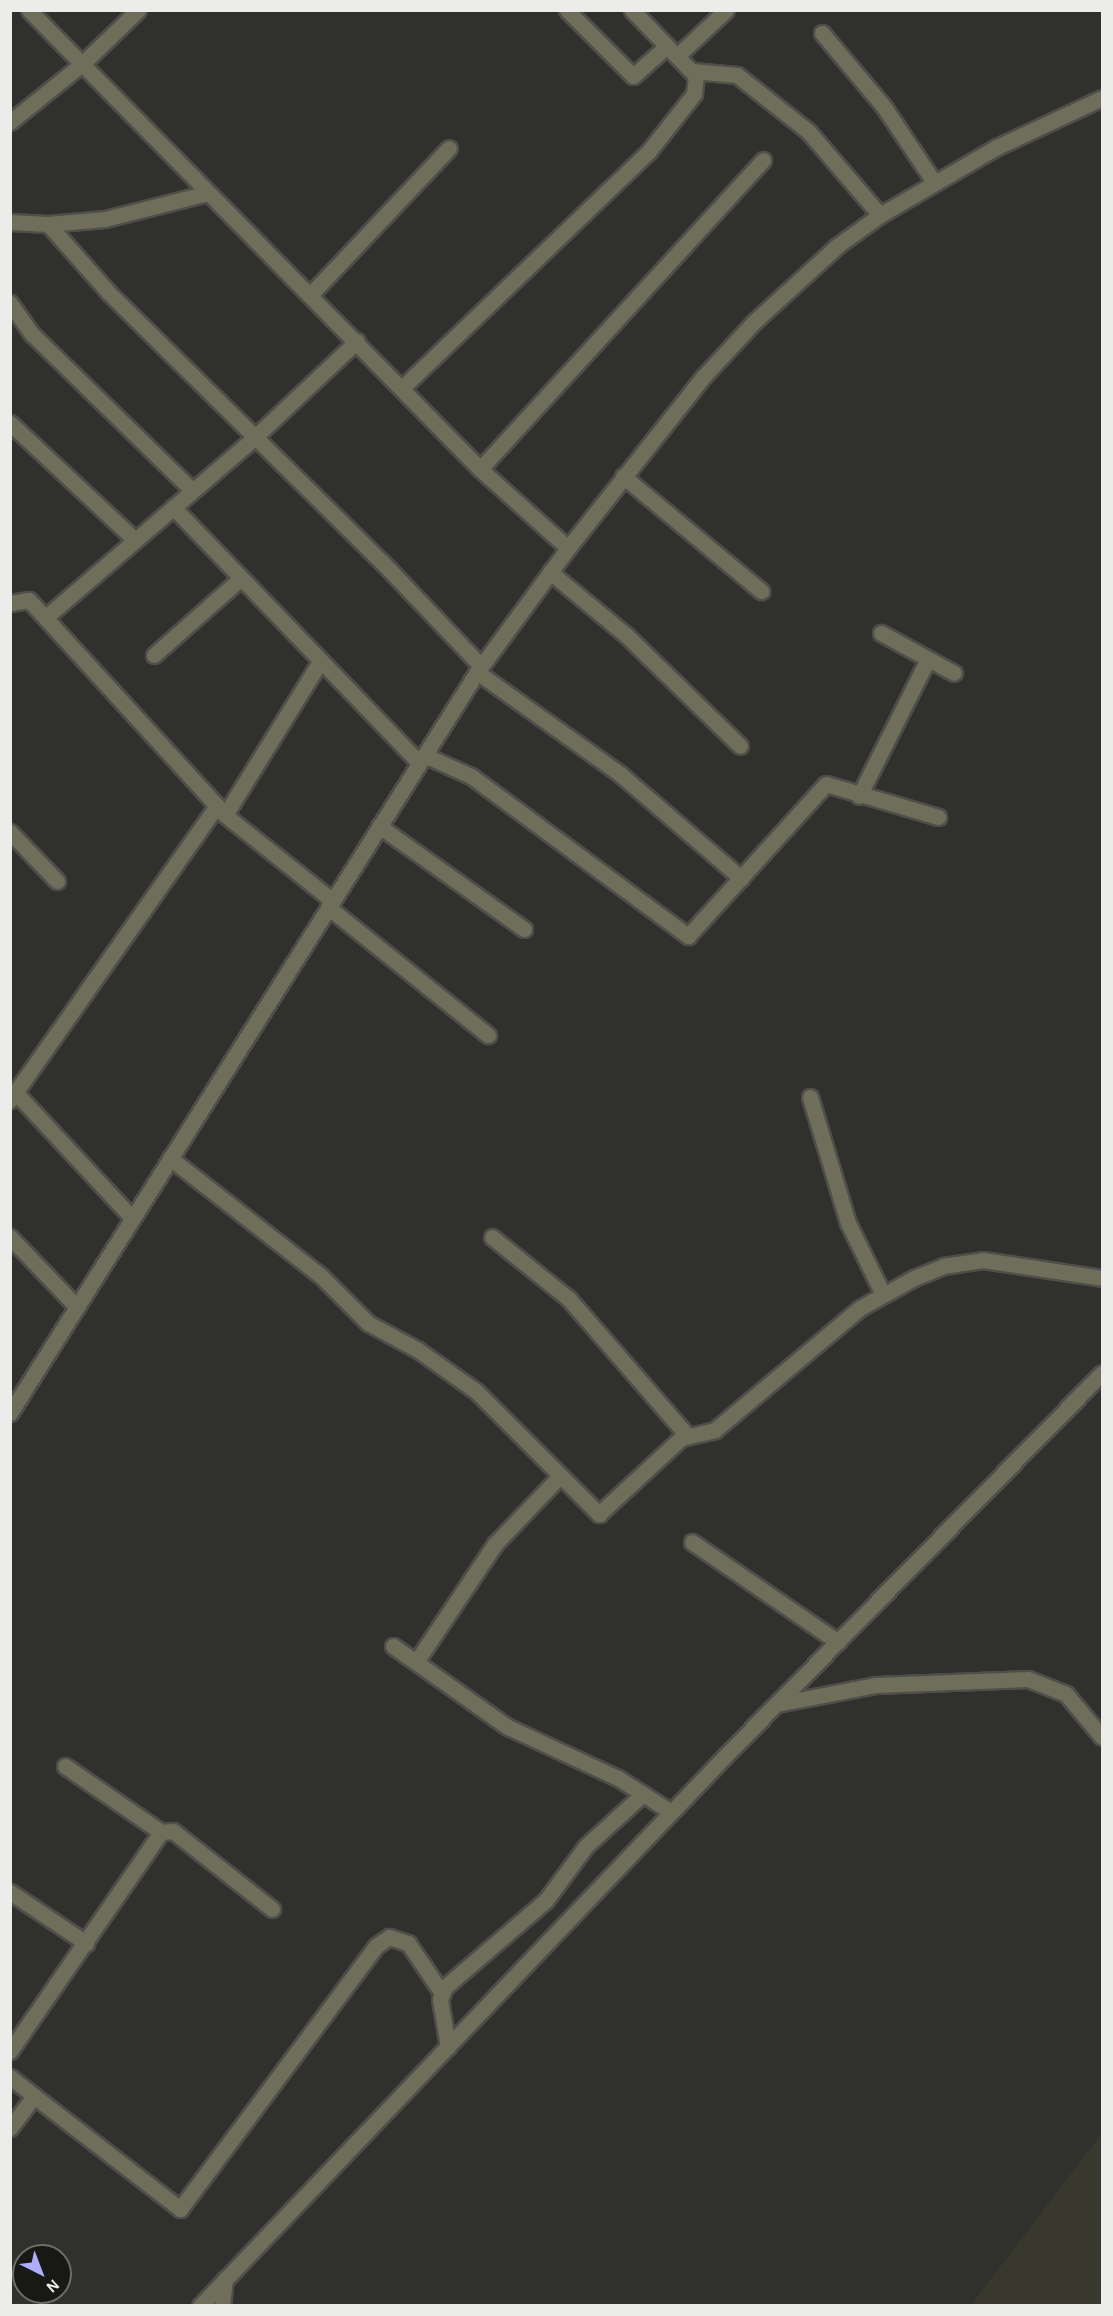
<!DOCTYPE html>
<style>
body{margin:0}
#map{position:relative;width:1113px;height:2316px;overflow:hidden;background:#30302c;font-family:"Alegreya Sans",sans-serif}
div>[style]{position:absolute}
.built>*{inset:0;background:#39382e}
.roads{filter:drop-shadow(2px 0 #4e4e4a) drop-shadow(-2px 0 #4e4e4a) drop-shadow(0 2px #4e4e4a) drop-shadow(0 -2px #4e4e4a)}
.minor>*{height:15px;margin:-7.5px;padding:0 7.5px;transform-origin:7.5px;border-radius:7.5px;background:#6f6e5b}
span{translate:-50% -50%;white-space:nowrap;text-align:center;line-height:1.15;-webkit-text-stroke:5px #181816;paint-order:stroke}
.frame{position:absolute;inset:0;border:12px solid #ececea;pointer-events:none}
.north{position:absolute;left:12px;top:2244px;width:60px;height:60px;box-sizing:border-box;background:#181816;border:2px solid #6d6d6b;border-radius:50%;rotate:138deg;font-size:16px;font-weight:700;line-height:24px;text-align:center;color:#ececea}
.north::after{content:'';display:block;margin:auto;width:21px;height:27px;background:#afaefa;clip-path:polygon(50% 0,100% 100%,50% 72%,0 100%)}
</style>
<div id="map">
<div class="built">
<i style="clip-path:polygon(1102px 2133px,1102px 2305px,971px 2305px)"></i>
</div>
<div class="roads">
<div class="minor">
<i style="left:29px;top:10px;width:643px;rotate:45.5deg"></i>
<i style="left:480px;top:469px;width:118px;rotate:41.9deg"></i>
<i style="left:568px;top:548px;width:219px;rotate:-51.7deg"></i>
<i style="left:704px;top:376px;width:75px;rotate:-47.2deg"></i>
<i style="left:755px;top:321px;width:111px;rotate:-42.4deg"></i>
<i style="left:837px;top:246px;width:53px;rotate:-35.8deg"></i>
<i style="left:880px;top:215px;width:135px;rotate:-30.2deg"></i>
<i style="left:997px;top:147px;width:116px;rotate:-25deg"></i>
<i style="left:567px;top:10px;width:93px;rotate:45deg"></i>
<i style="left:633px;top:76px;width:45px;rotate:-41.4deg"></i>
<i style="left:822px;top:33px;width:97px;rotate:50deg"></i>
<i style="left:884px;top:107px;width:90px;rotate:56.3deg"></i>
<i style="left:677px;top:56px;width:67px;rotate:-43.2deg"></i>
<i style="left:692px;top:71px;width:45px;rotate:5.1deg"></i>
<i style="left:737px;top:75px;width:90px;rotate:38.3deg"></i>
<i style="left:808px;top:131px;width:111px;rotate:49.4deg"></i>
<i style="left:10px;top:122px;width:92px;rotate:-38.9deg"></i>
<i style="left:82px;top:64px;width:78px;rotate:-44deg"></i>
<i style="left:10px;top:222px;width:38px;rotate:3deg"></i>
<i style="left:48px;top:224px;width:57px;rotate:-5deg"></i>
<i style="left:105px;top:219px;width:106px;rotate:-14.2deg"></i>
<i style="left:48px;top:224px;width:92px;rotate:48.5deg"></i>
<i style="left:109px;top:293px;width:385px;rotate:44.6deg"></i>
<i style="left:383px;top:563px;width:142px;rotate:46.4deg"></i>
<i style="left:310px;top:295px;width:202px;rotate:-46.6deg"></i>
<i style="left:10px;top:303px;width:38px;rotate:55deg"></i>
<i style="left:32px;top:334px;width:223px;rotate:44.3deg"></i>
<i style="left:402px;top:388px;width:342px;rotate:-43.8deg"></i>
<i style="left:649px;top:151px;width:73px;rotate:-51.7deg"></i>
<i style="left:694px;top:94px;width:18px;rotate:-84deg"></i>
<i style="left:696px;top:76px;width:92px;rotate:-134.1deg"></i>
<i style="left:10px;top:423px;width:171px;rotate:43.1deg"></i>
<i style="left:480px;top:469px;width:419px;rotate:-47.5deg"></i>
<i style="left:623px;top:476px;width:180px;rotate:39.8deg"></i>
<i style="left:173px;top:507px;width:355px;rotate:46.1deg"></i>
<i style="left:550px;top:572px;width:99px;rotate:39.7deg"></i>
<i style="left:626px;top:635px;width:159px;rotate:44.2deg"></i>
<i style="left:10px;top:603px;width:19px;rotate:-9deg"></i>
<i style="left:29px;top:600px;width:291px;rotate:47.6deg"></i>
<i style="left:225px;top:815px;width:137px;rotate:38.5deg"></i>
<i style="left:46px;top:617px;width:276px;rotate:-40.7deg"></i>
<i style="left:255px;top:437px;width:140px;rotate:-43.3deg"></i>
<i style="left:881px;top:633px;width:83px;rotate:28.7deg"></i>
<i style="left:154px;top:655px;width:116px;rotate:-41.5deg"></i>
<i style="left:477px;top:672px;width:176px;rotate:35.5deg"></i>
<i style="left:620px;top:774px;width:160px;rotate:40.7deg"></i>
<i style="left:424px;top:755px;width:51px;rotate:24.1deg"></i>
<i style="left:471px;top:776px;width:270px;rotate:36.4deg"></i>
<i style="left:688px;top:936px;width:205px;rotate:-47.8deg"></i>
<i style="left:826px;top:784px;width:117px;rotate:16.4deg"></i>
<i style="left:859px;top:796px;width:153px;rotate:-63.3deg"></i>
<i style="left:225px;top:815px;width:180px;rotate:-58.2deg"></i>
<i style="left:379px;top:826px;width:178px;rotate:35.4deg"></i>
<i style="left:10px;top:832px;width:68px;rotate:46.2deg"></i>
<i style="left:328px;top:907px;width:205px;rotate:38.7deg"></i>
<i style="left:16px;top:1093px;width:171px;rotate:47.1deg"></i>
<i style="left:810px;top:1097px;width:132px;rotate:73.2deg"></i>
<i style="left:848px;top:1223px;width:79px;rotate:63.8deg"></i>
<i style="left:10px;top:1100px;width:360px;rotate:-54.9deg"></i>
<i style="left:170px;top:1158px;width:190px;rotate:38deg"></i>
<i style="left:320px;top:1275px;width:68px;rotate:45deg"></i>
<i style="left:368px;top:1323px;width:57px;rotate:28.4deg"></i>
<i style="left:418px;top:1350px;width:72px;rotate:35.4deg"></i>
<i style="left:477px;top:1392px;width:173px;rotate:45deg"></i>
<i style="left:599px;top:1514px;width:112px;rotate:-42.8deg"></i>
<i style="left:681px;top:1438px;width:35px;rotate:-13deg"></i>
<i style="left:715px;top:1430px;width:189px;rotate:-40.1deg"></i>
<i style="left:860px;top:1308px;width:62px;rotate:-29.1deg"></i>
<i style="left:914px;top:1278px;width:31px;rotate:-22deg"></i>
<i style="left:943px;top:1266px;width:40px;rotate:-8.5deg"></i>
<i style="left:983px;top:1260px;width:120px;rotate:8.6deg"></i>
<i style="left:10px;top:1237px;width:97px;rotate:46.3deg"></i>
<i style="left:492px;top:1237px;width:99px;rotate:38.8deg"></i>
<i style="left:569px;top:1299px;width:180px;rotate:49.1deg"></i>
<i style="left:10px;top:1413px;width:876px;rotate:-57.78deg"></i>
<i style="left:477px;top:672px;width:154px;rotate:-53.7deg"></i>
<i style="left:692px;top:1542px;width:177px;rotate:34.4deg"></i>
<i style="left:393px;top:1646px;width:141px;rotate:35.2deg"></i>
<i style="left:508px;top:1727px;width:121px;rotate:24.9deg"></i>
<i style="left:618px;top:1778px;width:63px;rotate:32.7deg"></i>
<i style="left:416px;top:1662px;width:142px;rotate:-56.2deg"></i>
<i style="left:495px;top:1544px;width:94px;rotate:-46.3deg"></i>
<i style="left:777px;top:1704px;width:101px;rotate:-10.9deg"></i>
<i style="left:876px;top:1685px;width:152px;rotate:-2.3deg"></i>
<i style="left:1028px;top:1679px;width:41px;rotate:21.5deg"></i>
<i style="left:1066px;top:1694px;width:56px;rotate:50.1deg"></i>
<i style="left:65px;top:1766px;width:116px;rotate:34.5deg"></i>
<i style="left:10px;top:1892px;width:92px;rotate:33.9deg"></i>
<i style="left:448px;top:2047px;width:49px;rotate:-99.5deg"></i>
<i style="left:440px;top:1999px;width:13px;rotate:-67deg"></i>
<i style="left:445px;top:1987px;width:133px;rotate:-40.7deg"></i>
<i style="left:546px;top:1900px;width:67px;rotate:-53.5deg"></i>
<i style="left:586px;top:1846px;width:77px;rotate:-42.4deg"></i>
<i style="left:10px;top:2051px;width:266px;rotate:-55.4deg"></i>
<i style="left:161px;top:1832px;width:12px;rotate:-5deg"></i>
<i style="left:173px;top:1831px;width:126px;rotate:38.2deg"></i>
<i style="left:10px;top:2077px;width:31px;rotate:38deg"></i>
<i style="left:10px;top:2128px;width:40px;rotate:-53deg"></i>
<i style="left:34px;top:2096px;width:185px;rotate:37.7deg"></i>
<i style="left:180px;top:2209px;width:328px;rotate:-53.3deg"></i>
<i style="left:376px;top:1946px;width:16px;rotate:-35deg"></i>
<i style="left:389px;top:1937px;width:20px;rotate:18deg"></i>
<i style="left:408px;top:1943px;width:60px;rotate:55.8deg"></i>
<i style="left:200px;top:2306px;width:762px;rotate:-46.33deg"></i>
<i style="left:726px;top:1755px;width:536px;rotate:-45.45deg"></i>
<i style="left:222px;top:2306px;width:27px;rotate:-84deg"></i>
</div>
</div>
<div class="frame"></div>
<div class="north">N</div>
</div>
